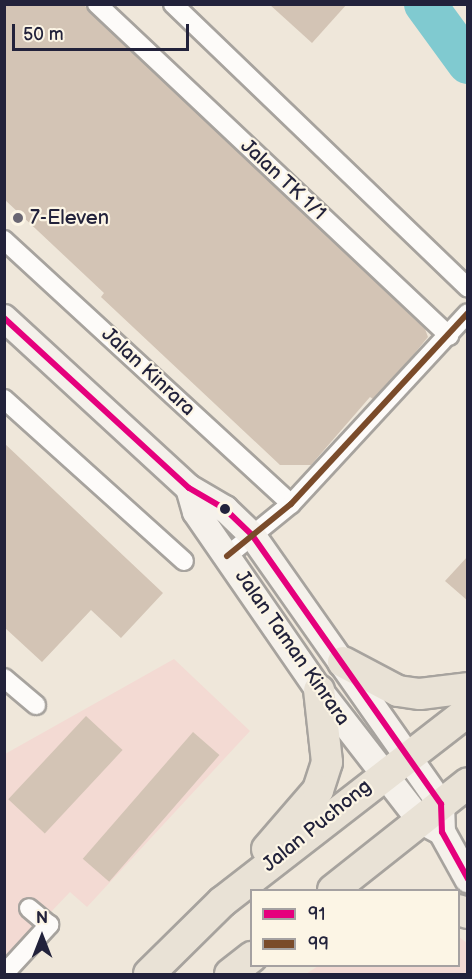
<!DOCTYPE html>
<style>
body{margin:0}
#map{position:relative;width:472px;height:979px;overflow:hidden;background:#efe7da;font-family:"Balsamiq Sans",sans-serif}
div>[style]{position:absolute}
.built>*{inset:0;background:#f3dad3}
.river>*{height:42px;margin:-21px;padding:0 21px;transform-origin:21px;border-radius:21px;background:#80cad0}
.building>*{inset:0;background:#d3c4b5;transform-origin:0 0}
.roads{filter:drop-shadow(2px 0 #a7a39e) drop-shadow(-2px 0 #a7a39e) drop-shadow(0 2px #a7a39e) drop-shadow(0 -2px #a7a39e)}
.street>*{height:18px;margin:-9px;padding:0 9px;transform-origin:9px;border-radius:9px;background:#fdfbf9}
.secondary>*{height:26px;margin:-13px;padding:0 13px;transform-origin:13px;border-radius:13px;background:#f5f1eb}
.primary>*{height:30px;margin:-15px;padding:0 15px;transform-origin:15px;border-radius:15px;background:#e9e2d6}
.bus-1>*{height:6px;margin:-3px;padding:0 3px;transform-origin:3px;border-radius:3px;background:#e5007d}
.bus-2>*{height:6px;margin:-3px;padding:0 3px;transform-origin:3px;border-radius:3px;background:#7a4b2a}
.dots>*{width:16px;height:16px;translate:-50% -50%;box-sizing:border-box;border:3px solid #fcf5e5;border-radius:50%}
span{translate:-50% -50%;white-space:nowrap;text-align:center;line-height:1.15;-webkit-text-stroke:4.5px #fcf5e5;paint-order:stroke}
.street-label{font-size:20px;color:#22223b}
.poi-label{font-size:20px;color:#22223b}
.left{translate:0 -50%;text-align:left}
.frame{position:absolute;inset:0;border:6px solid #22223b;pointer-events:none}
.legend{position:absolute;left:250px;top:889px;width:210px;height:78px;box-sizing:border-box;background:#fcf5e5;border:2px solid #a5a1a1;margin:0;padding:8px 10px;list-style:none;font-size:18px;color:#22223b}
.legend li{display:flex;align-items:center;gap:12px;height:30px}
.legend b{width:30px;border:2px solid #a5a1a1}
.north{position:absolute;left:12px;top:907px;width:60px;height:60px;-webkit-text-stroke:4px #fcf5e5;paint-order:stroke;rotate:0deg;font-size:16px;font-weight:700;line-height:24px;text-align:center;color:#22223b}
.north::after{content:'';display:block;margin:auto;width:21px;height:27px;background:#22223b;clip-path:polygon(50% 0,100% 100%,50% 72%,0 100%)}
.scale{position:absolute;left:12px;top:24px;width:177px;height:27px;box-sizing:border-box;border:3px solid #22223b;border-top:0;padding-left:8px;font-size:18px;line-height:21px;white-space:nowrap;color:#22223b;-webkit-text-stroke:4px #fcf5e5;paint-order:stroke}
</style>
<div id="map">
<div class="built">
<i style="clip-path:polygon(174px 659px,250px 731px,87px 907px,70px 892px,5px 960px,5px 754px)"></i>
<i style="clip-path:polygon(459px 937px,467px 943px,467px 974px,306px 974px,318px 966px,458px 966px)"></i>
</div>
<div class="river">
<i style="left:425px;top:4px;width:73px;rotate:53.9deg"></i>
</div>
<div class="building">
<i style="clip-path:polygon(4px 4px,83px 4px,425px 329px,428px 337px,410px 359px,373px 399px,370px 397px,311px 465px,280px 465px,101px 297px,104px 293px,4px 199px)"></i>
<i style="clip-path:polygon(269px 4px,347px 4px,312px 43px)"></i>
<i style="clip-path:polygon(4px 443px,163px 593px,121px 638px,91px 610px,42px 662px,4px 627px)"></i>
<i style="clip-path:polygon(468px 556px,468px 601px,445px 581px)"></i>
<i style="left:86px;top:716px;width:50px;height:114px;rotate:43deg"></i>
<i style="left:193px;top:732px;width:35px;height:168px;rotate:41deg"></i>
</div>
<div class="roads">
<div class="street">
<i style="left:97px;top:4px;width:484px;rotate:43.3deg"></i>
<i style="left:173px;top:4px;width:409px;rotate:43.9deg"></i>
<i style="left:4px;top:240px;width:390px;rotate:42.6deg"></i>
<i style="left:4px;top:399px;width:242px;rotate:42deg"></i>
<i style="left:227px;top:556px;width:82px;rotate:-39.1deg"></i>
<i style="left:291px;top:504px;width:260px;rotate:-47.2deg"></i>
<i style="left:4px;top:678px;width:42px;rotate:40.2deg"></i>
<i style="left:4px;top:974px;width:67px;rotate:-47.4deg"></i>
<i style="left:49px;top:925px;width:26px;rotate:-140deg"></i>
</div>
<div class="secondary">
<i style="left:4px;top:318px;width:251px;rotate:42.6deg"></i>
<i style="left:189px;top:488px;width:42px;rotate:30.3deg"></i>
<i style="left:225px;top:509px;width:37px;rotate:44deg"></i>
<i style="left:252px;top:535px;width:329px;rotate:54.9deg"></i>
<i style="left:441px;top:804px;width:28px;rotate:88deg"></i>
<i style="left:442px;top:832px;width:54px;rotate:61deg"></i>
<i style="left:189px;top:488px;width:25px;rotate:74deg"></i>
<i style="left:196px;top:512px;width:216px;rotate:55.4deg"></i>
<i style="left:319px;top:690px;width:165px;rotate:52.2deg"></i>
<i style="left:420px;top:820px;width:19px;rotate:28deg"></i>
</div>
<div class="primary">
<i style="left:343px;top:662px;width:62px;rotate:27.8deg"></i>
<i style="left:398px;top:691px;width:22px;rotate:8deg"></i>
<i style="left:420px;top:694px;width:48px;rotate:-7.1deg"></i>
<i style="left:267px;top:849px;width:78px;rotate:-49.2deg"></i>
<i style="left:318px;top:790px;width:29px;rotate:-72deg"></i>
<i style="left:327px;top:762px;width:72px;rotate:-96.3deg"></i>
<i style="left:333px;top:890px;width:172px;rotate:-38.4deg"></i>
<i style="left:458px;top:910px;width:10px;rotate:17deg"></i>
<i style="left:149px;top:974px;width:103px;rotate:-44.6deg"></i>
<i style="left:222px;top:902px;width:311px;rotate:-37.8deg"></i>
<i style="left:230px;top:974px;width:28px;rotate:-38deg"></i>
</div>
</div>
<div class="bus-1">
<i style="left:4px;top:318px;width:251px;rotate:42.6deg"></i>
<i style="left:189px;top:488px;width:42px;rotate:30.3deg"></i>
<i style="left:225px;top:509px;width:37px;rotate:44deg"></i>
<i style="left:252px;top:535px;width:329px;rotate:54.9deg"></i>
<i style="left:441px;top:804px;width:28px;rotate:88deg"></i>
<i style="left:442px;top:832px;width:54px;rotate:61deg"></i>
</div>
<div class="bus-2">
<i style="left:227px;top:556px;width:82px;rotate:-39.1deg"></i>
<i style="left:291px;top:504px;width:260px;rotate:-47.2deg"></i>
</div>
<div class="dots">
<i style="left:18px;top:218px;background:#6a6773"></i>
<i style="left:225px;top:509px;background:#22223b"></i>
</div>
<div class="street-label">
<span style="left:283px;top:180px;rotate:43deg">Jalan TK 1/1</span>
<span style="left:148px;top:372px;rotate:43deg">Jalan Kinrara</span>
<span style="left:292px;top:648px;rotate:55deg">Jalan Taman Kinrara</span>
<span style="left:317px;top:826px;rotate:-39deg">Jalan Puchong</span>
</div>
<div class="poi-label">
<span class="left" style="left:30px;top:218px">7-Eleven</span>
</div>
<div class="frame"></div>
<ul class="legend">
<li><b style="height:8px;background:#e5007d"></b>91</li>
<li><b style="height:8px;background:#7a4b2a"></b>99</li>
</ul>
<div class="north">N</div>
<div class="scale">50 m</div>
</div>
